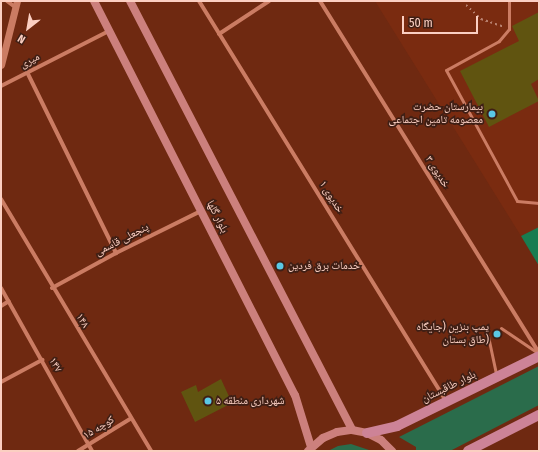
<!DOCTYPE html>
<meta charset="utf-8">
<style>
body{margin:0}
#map{position:relative;width:540px;height:452px;overflow:hidden;background:#6f2911;font-family:"Fira Sans Condensed","Noto Naskh Arabic",sans-serif}
div>[style]{position:absolute}
.built>*{inset:0;background:#7a2b10}
.green>*{inset:0;background:#2a6c4b}
.forest>*{inset:0;background:#187d50}
.building>*{inset:0;background:#605410}
.path>*{height:2px;margin-top:-1px;transform-origin:0;background:repeating-linear-gradient(90deg,#b8806e 0 2px,transparent 0 5px)}
.service>*{height:3px;margin:-1.5px;padding:0 1.5px;transform-origin:1.5px;border-radius:1.5px;background:#cb7c63}
.minor>*{height:4px;margin:-2px;padding:0 2px;transform-origin:2px;border-radius:2px;background:#cb7c63}
.tertiary>*{height:7px;margin:-3.5px;padding:0 3.5px;transform-origin:3.5px;border-radius:3.5px;background:#cb7c63}
.secondary>*{height:8px;margin:-4px;padding:0 4px;transform-origin:4px;border-radius:4px;background:#cc807d}
.primary>*{height:10px;margin:-5px;padding:0 5px;transform-origin:5px;border-radius:5px;background:#cd8397}
.dots>*{width:11px;height:11px;translate:-50% -50%;box-sizing:border-box;border:2px solid #3f1f15;border-radius:50%}
span{translate:-50% -50%;white-space:nowrap;text-align:center;line-height:1.15;-webkit-text-stroke:3.5px #3f1f15;paint-order:stroke}
.street-label{font-size:11px;color:#fbcfc2}
.poi-label{font-size:11px;color:#fbcfc2}
.right{translate:-100% -50%;text-align:right}
.left{translate:0 -50%;text-align:left}
.frame{position:absolute;inset:0;border:2px solid #fbcfc2;pointer-events:none}
.north{position:absolute;left:8px;top:8px;width:40px;height:40px;-webkit-text-stroke:3px #3f1f15;paint-order:stroke;rotate:211deg;font-size:11px;font-weight:700;line-height:16px;text-align:center;color:#fbcfc2}
.north::after{content:'';display:block;margin:auto;width:14px;height:18px;background:#fbcfc2;clip-path:polygon(50% 0,100% 100%,50% 72%,0 100%)}
.scale{position:absolute;left:402px;top:16px;width:76px;height:18px;box-sizing:border-box;border:2px solid #fbcfc2;border-top:0;padding-left:5px;font-size:12px;line-height:14px;white-space:nowrap;color:#fbcfc2;-webkit-text-stroke:3px #3f1f15;paint-order:stroke}
</style>
<div id="map">
<div class="built">
<i style="clip-path:polygon(375px 1px,539px 1px,539px 227px,521px 236px)"></i>
</div>
<div class="green">
<i style="clip-path:polygon(539px 366px,539px 405px,450px 451px,416px 451px,416px 447px,399px 437px)"></i>
<i style="clip-path:polygon(351px 444px,372px 451px,328px 451px,338px 446px)"></i>
</div>
<div class="forest">
<i style="clip-path:polygon(539px 227px,539px 266px,521px 236px)"></i>
</div>
<div class="building">
<i style="clip-path:polygon(539px 12px,539px 79px,531px 84px,539px 101px,489px 127px,460px 71px,519px 41px,512px 26px)"></i>
<i style="clip-path:polygon(221px 379px,232px 403px,195px 422px,181px 392px,196px 385px,198px 392px)"></i>
</div>
<div class="path">
<i style="left:466px;top:5px;width:21px;rotate:43deg"></i>
<i style="left:481px;top:19px;width:24px;rotate:19deg"></i>
</div>
<div class="service">
<i style="left:509px;top:1px;width:28px;rotate:90deg"></i>
<i style="left:509px;top:29px;width:16px;rotate:130deg"></i>
<i style="left:499px;top:41px;width:60px;rotate:151.3deg"></i>
<i style="left:446px;top:70px;width:149px;rotate:61.5deg"></i>
<i style="left:517px;top:201px;width:22px;rotate:5deg"></i>
<i style="left:501px;top:328px;width:45px;rotate:34deg"></i>
<i style="left:488px;top:336px;width:40px;rotate:78deg"></i>
</div>
<div class="minor">
<i style="left:7px;top:1px;width:10px;rotate:37deg"></i>
<i style="left:199px;top:1px;width:471px;rotate:58.3deg"></i>
<i style="left:320px;top:1px;width:415px;rotate:58.1deg"></i>
<i style="left:219px;top:34px;width:60px;rotate:-33.4deg"></i>
<i style="left:27px;top:72px;width:202px;rotate:63.8deg"></i>
<i style="left:1px;top:86px;width:121px;rotate:-27deg"></i>
<i style="left:1px;top:199px;width:293px;rotate:59.2deg"></i>
<i style="left:1px;top:288px;width:187px;rotate:60.8deg"></i>
<i style="left:52px;top:288px;width:73px;rotate:-28.7deg"></i>
<i style="left:116px;top:253px;width:95px;rotate:-26.3deg"></i>
<i style="left:1px;top:306px;width:9px;rotate:-32deg"></i>
<i style="left:1px;top:382px;width:47px;rotate:-28.2deg"></i>
<i style="left:78px;top:451px;width:61px;rotate:-31.6deg"></i>
</div>
<div class="tertiary">
<i style="left:1px;top:65px;width:66px;rotate:-76deg"></i>
</div>
<div class="secondary">
<i style="left:94px;top:1px;width:442px;rotate:63deg"></i>
<i style="left:295px;top:395px;width:54px;rotate:72.9deg"></i>
<i style="left:130px;top:1px;width:483px;rotate:62.6deg"></i>
<i style="left:308px;top:451px;width:20px;rotate:-41deg"></i>
<i style="left:323px;top:438px;width:15px;rotate:-23deg"></i>
<i style="left:337px;top:432px;width:15px;rotate:-8deg"></i>
<i style="left:352px;top:430px;width:15px;rotate:11deg"></i>
<i style="left:367px;top:433px;width:16px;rotate:27deg"></i>
<i style="left:381px;top:440px;width:16px;rotate:45deg"></i>
</div>
<div class="primary">
<i style="left:367px;top:433px;width:31px;rotate:-13deg"></i>
<i style="left:397px;top:426px;width:158px;rotate:-26.2deg"></i>
<i style="left:468px;top:451px;width:80px;rotate:-26.9deg"></i>
</div>
<div class="dots">
<i style="left:492px;top:114px;background:#5ac8e5"></i>
<i style="left:280px;top:266px;background:#5ac8e5"></i>
<i style="left:497px;top:334px;background:#5ac8e5"></i>
<i style="left:208px;top:401px;background:#5ac8e5"></i>
</div>
<div class="street-label">
<span style="left:30px;top:61px;rotate:-27deg">میری</span>
<span style="left:437px;top:172px;rotate:58deg">خدیوی ۳</span>
<span style="left:331px;top:197px;rotate:58deg">خدیوی ۱</span>
<span style="left:217px;top:217px;rotate:63deg">بلوار گلها</span>
<span style="left:122px;top:240px;rotate:-27deg">پنجعلی قاسمی</span>
<span style="left:82px;top:321px;rotate:59deg">۱۴۸</span>
<span style="left:55px;top:365px;rotate:60deg">۱۴۷</span>
<span style="left:449px;top:387px;rotate:-26deg">بلوار طاقبستان</span>
<span style="left:99px;top:428px;rotate:-31deg">کوچه ۱۵</span>
</div>
<div class="poi-label">
<span class="right" style="left:483px;top:114px">بیمارستان حضرت<br>معصومه تامین اجتماعی</span>
<span class="left" style="left:288px;top:266px">خدمات برق فردین</span>
<span class="right" style="left:489px;top:334px">پمپ بنزین (جایگاه<br>طاق بستان)</span>
<span class="left" style="left:216px;top:401px">شهرداری منطقه ۵</span>
</div>
<div class="frame"></div>
<div class="north">N</div>
<div class="scale">50 m</div>
</div>
